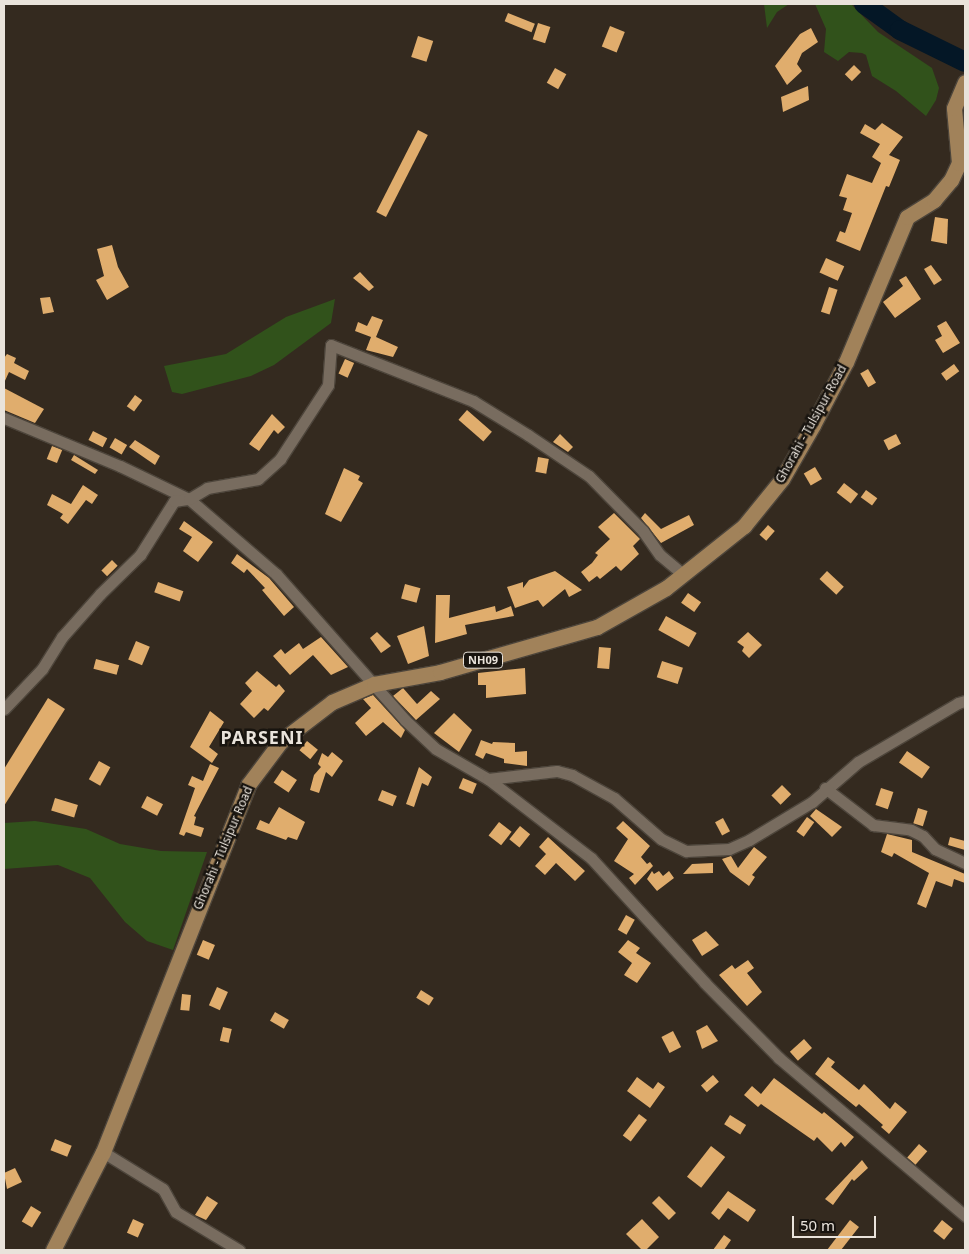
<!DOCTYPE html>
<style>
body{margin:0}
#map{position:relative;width:969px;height:1254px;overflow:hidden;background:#342a1f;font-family:"Noto Sans",sans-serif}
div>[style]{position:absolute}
.green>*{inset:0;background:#31521b}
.river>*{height:20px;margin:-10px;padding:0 10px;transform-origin:10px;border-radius:10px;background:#041726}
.building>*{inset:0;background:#e0ad6d;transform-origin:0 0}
.roads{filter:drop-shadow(1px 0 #4d453b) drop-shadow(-1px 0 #4d453b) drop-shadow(0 1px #4d453b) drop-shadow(0 -1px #4d453b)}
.minor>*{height:11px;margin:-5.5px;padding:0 5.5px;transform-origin:5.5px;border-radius:5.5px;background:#786c5f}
.primary>*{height:15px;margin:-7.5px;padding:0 7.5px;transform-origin:7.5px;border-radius:7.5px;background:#a1825a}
span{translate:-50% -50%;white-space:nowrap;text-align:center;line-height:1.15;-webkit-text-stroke:5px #18140f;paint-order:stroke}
.shield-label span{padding:1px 4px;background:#18140f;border:1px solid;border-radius:4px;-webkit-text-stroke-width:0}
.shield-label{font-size:11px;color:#e9e3db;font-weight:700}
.street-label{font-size:12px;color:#e9e3db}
.district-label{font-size:18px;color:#e9e3db;font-weight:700;letter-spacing:1px}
.frame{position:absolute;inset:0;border:5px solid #e9e3db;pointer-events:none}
.scale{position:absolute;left:792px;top:1216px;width:84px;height:22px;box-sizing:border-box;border:2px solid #e9e3db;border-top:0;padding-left:6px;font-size:15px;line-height:18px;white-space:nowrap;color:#e9e3db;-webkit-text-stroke:4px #18140f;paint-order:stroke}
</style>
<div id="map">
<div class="green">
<i style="clip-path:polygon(764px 4px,789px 4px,777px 12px,767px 28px)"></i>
<i style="clip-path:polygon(815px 4px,851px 4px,878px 32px,932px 68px,939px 88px,936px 100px,926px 116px,896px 91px,872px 76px,866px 55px,862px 53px,849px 52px,838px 61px,824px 52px,826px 29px)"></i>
<i style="clip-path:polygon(335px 299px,331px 323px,274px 365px,251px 376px,182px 394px,172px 392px,164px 366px,226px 354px,286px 317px)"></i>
<i style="clip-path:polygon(35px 821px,86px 829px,120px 844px,161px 851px,207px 852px,173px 950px,147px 941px,125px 922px,90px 878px,58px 865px,4px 869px,4px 823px)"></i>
</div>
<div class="river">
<i style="left:864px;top:4px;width:44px;rotate:35.8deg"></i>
<i style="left:900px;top:30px;width:72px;rotate:26.2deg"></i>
</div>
<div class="building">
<i style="left:508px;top:13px;width:29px;height:9px;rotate:22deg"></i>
<i style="left:538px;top:23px;width:13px;height:17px;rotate:18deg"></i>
<i style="left:610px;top:26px;width:16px;height:22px;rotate:22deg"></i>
<i style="clip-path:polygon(811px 28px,818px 42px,802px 53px,797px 64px,802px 71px,787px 85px,775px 66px,800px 34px)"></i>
<i style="left:418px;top:36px;width:16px;height:22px;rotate:18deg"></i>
<i style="left:854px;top:65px;width:10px;height:13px;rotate:45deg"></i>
<i style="left:555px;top:68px;width:13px;height:17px;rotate:29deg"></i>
<i style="clip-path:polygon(808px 86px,809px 100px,783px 112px,781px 97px)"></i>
<i style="clip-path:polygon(882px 123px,903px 137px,889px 155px,900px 160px,889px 187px,886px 186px,860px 251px,836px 241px,840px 231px,845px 233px,852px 213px,843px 210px,847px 198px,839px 196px,847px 174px,872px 183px,881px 163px,872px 157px,880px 144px,860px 133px,865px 124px,875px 130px)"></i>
<i style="left:418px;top:130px;width:11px;height:92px;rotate:27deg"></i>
<i style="clip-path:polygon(935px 217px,948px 219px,947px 244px,931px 241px)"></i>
<i style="clip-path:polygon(112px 245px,118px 267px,129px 287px,107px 300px,96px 280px,104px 276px,97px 249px)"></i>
<i style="left:826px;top:258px;width:20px;height:16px;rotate:24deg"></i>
<i style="clip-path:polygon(931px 265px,942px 280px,934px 285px,924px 269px)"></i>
<i style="clip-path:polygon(360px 272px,374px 287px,369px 291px,353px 278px)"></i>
<i style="clip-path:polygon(906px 276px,921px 299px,895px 318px,883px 302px,903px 286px,899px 280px)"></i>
<i style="left:829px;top:287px;width:9px;height:26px;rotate:18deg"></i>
<i style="clip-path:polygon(50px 297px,54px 312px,43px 314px,40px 298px)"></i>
<i style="clip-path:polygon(372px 316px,383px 320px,376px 337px,398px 347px,393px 357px,366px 350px,371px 337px,355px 331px,358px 322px,367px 326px)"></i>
<i style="clip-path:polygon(946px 321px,960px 343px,943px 353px,935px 340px,942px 336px,937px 326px)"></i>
<i style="clip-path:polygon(7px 354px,16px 358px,14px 363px,29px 371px,25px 380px,9px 372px,4px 383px,4px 358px)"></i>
<i style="left:345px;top:359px;width:10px;height:16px;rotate:24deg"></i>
<i style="left:954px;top:364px;width:9px;height:16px;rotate:54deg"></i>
<i style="left:868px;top:369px;width:16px;height:9px;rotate:60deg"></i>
<i style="clip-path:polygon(4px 388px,44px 409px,35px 423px,4px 410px)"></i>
<i style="left:135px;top:395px;width:9px;height:14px;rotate:36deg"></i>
<i style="left:467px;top:410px;width:33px;height:13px;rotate:41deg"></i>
<i style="clip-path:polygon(272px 414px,285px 427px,278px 434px,274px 430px,259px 451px,249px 444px)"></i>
<i style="left:93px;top:431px;width:16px;height:10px;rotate:27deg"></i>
<i style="clip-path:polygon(560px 434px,573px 447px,568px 452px,553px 442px)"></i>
<i style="left:896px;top:434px;width:11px;height:14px;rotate:63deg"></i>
<i style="left:115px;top:438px;width:14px;height:11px;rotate:30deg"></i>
<i style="clip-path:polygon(135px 440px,160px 456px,155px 465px,129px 447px)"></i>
<i style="left:52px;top:446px;width:11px;height:14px;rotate:22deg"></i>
<i style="clip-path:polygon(74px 455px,98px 470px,95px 474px,71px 460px)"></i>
<i style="left:538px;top:457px;width:11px;height:15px;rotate:10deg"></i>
<i style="left:815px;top:467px;width:14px;height:13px;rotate:60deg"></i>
<i style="clip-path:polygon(344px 468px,360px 476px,358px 480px,363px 483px,341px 522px,325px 514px)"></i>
<i style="left:844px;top:483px;width:18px;height:12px;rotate:38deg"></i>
<i style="clip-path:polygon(83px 485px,98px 495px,92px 504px,86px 500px,68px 524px,60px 518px,63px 514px,47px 505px,52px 494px,71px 504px)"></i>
<i style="left:866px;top:490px;width:14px;height:9px;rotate:36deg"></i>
<i style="clip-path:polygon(614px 513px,640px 539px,633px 546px,639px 554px,621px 571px,616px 566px,600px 579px,597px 576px,589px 582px,581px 572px,592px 563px,598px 555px,595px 553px,610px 539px,598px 527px)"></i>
<i style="clip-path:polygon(645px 513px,661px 529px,689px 515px,694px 525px,661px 543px,641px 518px)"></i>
<i style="clip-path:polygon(184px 521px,213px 542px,198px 562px,183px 551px,192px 537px,179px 529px)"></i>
<i style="left:768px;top:525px;width:9px;height:13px;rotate:41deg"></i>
<i style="clip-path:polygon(237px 554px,269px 578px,294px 607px,284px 616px,262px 590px,265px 588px,247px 569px,244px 573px,231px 563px)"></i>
<i style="left:112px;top:560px;width:8px;height:15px;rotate:45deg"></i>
<i style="clip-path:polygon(555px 571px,582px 590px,569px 597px,565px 589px,543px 607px,538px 600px,515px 608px,507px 587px,523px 582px,523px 588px,529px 580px)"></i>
<i style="left:827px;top:571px;width:23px;height:11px;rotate:43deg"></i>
<i style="left:158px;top:582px;width:27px;height:11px;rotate:20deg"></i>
<i style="left:405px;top:584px;width:16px;height:15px;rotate:15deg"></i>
<i style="left:688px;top:593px;width:16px;height:12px;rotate:35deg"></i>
<i style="clip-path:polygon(436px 595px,450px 595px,449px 618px,495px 606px,496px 612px,511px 606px,514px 616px,465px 625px,467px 634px,435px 643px)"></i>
<i style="left:666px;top:616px;width:35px;height:16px;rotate:29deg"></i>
<i style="clip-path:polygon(424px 626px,429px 656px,408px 664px,397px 636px)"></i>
<i style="clip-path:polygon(377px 632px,391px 646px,381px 653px,370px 638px)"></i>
<i style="clip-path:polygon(748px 632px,762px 645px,749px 658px,742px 651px,744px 647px,737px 642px)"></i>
<i style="clip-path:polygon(321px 637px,348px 667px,331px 675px,313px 655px,290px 675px,273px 656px,281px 649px,285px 654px,299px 643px,303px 649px)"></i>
<i style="left:136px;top:641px;width:15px;height:20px;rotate:23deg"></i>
<i style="left:599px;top:647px;width:12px;height:21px;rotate:5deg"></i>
<i style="left:96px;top:659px;width:24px;height:10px;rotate:15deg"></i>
<i style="left:662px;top:661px;width:22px;height:17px;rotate:18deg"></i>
<i style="clip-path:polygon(525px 668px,526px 694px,486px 698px,486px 685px,478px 685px,478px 673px)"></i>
<i style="clip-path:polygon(257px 671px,276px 687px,279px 684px,285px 691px,268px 711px,264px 708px,254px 718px,240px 704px,252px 691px,245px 683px)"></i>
<i style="clip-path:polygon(403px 688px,417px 704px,431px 691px,440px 699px,416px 720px,393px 696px)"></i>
<i style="clip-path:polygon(373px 695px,405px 730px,401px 738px,383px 722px,366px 736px,355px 723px,371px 708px,363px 699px)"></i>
<i style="clip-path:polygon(48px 698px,65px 709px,4px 806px,4px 769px)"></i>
<i style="clip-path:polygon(210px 711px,224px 722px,209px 747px,218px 754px,212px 763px,190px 747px)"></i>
<i style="clip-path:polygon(454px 713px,472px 730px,459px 752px,434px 733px)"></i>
<i style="clip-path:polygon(481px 740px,492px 744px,493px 742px,515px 743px,515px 752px,527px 751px,527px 766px,504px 763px,504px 759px,486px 753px,483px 759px,475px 755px)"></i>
<i style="left:307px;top:741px;width:14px;height:12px;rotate:39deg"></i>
<i style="left:907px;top:751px;width:28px;height:14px;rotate:35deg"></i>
<i style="clip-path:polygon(332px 752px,343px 761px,332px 777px,326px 772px,319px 793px,310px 790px,314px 775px,321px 767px,318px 764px,322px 753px,328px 757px)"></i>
<i style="left:99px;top:761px;width:13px;height:21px;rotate:29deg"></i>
<i style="clip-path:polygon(210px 764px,219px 768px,194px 816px,196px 817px,194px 825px,204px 828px,201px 837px,186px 832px,190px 824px,184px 836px,179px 834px,195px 788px,188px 785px,192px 776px,203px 781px)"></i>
<i style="clip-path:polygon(419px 767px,432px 777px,428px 786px,422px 783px,414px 807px,406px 804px)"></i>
<i style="left:282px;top:770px;width:18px;height:15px;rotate:34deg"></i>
<i style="left:463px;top:778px;width:15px;height:11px;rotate:23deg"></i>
<i style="left:782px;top:785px;width:13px;height:15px;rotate:45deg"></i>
<i style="left:881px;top:788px;width:13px;height:18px;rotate:18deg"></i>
<i style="left:382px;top:790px;width:16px;height:11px;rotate:22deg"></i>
<i style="left:147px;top:796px;width:18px;height:13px;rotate:27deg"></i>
<i style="left:55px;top:798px;width:24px;height:13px;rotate:17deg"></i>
<i style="clip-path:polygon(279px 807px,305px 822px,297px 840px,288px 837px,286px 840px,256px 829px,260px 820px,269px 824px)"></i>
<i style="left:918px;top:808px;width:10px;height:16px;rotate:17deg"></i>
<i style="clip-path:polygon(816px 809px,842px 827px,832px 837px,810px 816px)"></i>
<i style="left:807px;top:817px;width:9px;height:18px;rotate:36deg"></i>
<i style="left:723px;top:818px;width:15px;height:9px;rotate:62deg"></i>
<i style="clip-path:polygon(623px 821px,650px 846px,641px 857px,647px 864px,650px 862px,653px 866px,635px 885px,629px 878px,634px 874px,614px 861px,628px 839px,616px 828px)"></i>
<i style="left:499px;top:822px;width:16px;height:17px;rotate:38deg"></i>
<i style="left:520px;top:826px;width:13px;height:17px;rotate:39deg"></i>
<i style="clip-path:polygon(887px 834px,912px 840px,912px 852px,965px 874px,965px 883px,954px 879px,952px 887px,936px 881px,926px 908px,917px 904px,929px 873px,894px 853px,892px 857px,881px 852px)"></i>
<i style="clip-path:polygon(548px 837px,585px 871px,575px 881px,556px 863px,545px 875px,535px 866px,546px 854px,539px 847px)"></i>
<i style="clip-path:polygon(950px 837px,965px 841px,965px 850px,948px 845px)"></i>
<i style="clip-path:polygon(754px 847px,767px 857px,752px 875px,755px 877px,749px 886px,730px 872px,722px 859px,731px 856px,738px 868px)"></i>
<i style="clip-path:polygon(713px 863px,713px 873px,683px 874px,692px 864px)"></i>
<i style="clip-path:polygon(652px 871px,654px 874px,659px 871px,663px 876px,669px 871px,674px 878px,657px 891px,647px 879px)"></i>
<i style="left:626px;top:915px;width:10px;height:17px;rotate:29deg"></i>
<i style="clip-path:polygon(706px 931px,719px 945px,702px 956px,692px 940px)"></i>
<i style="left:203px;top:940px;width:13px;height:16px;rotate:23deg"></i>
<i style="clip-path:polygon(628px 940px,640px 948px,636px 953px,651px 963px,637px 983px,624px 975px,632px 963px,618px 952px)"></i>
<i style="clip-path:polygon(748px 960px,754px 968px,747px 973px,762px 992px,747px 1006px,719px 975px,732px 965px,735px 969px)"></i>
<i style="left:217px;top:987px;width:12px;height:20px;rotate:24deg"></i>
<i style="left:421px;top:990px;width:15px;height:9px;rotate:32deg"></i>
<i style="left:182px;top:994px;width:9px;height:16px;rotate:6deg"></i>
<i style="left:275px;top:1012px;width:16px;height:10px;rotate:30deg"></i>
<i style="clip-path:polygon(707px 1025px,718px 1041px,702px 1049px,696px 1031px)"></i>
<i style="left:223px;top:1027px;width:9px;height:14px;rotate:13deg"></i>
<i style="left:673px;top:1031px;width:18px;height:13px;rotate:63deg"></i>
<i style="left:804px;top:1039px;width:12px;height:19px;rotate:48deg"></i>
<i style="clip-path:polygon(828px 1057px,835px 1062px,831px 1067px,859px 1090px,864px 1084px,890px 1109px,895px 1102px,907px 1112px,889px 1134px,881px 1127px,883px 1125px,859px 1104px,856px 1107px,815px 1074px)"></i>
<i style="left:713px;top:1075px;width:9px;height:16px;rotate:49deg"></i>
<i style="clip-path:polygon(637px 1077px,653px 1089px,658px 1082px,665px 1087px,650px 1108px,627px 1091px)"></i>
<i style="clip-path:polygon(774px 1078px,822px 1114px,824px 1112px,854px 1137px,845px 1147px,841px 1142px,832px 1152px,817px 1137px,814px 1141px,761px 1104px,758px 1107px,744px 1095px,752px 1086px,761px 1094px)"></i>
<i style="left:639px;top:1114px;width:10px;height:27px;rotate:37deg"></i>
<i style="left:730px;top:1115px;width:19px;height:11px;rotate:32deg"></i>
<i style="left:55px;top:1139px;width:18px;height:12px;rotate:22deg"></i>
<i style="left:919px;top:1144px;width:11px;height:18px;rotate:41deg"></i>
<i style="left:711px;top:1146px;width:18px;height:39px;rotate:38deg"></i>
<i style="clip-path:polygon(862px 1160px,868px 1168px,854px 1181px,852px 1179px,833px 1205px,825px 1199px)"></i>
<i style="clip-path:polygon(15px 1168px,22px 1182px,7px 1189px,4px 1173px)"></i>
<i style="clip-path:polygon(728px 1191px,756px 1210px,748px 1222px,728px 1208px,719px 1220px,711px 1213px)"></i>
<i style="clip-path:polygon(207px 1196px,218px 1203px,206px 1220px,195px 1215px)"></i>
<i style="left:659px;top:1196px;width:24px;height:10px;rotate:45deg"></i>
<i style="left:31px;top:1206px;width:12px;height:18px;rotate:31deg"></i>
<i style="left:133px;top:1219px;width:12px;height:15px;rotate:24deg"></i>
<i style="clip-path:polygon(642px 1219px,659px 1237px,646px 1250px,642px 1250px,626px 1234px)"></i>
<i style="clip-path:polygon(850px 1220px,859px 1227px,841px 1250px,827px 1250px)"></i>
<i style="left:942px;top:1220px;width:14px;height:14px;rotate:39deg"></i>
<i style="clip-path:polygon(724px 1235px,731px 1240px,724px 1250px,713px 1250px)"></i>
</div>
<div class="roads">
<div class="minor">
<i style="left:4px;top:418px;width:126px;rotate:22.5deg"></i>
<i style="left:120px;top:466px;width:76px;rotate:25.6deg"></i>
<i style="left:189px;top:499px;width:115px;rotate:40.8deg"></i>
<i style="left:276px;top:574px;width:195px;rotate:48.5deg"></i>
<i style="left:405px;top:720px;width:42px;rotate:43.1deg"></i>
<i style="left:436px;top:749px;width:60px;rotate:30deg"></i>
<i style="left:488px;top:779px;width:130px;rotate:37.5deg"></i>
<i style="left:591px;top:858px;width:169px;rotate:47.6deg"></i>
<i style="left:705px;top:983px;width:105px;rotate:45.4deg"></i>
<i style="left:779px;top:1058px;width:244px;rotate:40.3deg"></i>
<i style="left:4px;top:709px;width:55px;rotate:-46.5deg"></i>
<i style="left:42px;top:669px;width:38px;rotate:-58deg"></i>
<i style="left:62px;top:637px;width:57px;rotate:-48.5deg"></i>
<i style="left:100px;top:594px;width:56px;rotate:-44.3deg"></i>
<i style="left:140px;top:555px;width:64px;rotate:-57.8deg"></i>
<i style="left:174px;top:501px;width:15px;rotate:-8deg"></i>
<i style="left:189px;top:499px;width:21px;rotate:-31deg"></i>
<i style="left:207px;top:488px;width:52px;rotate:-10deg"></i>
<i style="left:258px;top:479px;width:30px;rotate:-42deg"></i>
<i style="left:280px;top:459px;width:88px;rotate:-57deg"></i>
<i style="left:328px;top:385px;width:40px;rotate:-85.7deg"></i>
<i style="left:331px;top:345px;width:153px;rotate:21.5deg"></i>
<i style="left:473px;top:401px;width:65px;rotate:31.7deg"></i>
<i style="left:528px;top:435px;width:73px;rotate:33.9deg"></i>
<i style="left:589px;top:476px;width:77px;rotate:45.5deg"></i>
<i style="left:643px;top:531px;width:29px;rotate:55deg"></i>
<i style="left:660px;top:555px;width:30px;rotate:40deg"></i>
<i style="left:488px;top:779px;width:69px;rotate:-6.6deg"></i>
<i style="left:557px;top:771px;width:16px;rotate:15deg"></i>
<i style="left:572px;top:775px;width:48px;rotate:28.7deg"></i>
<i style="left:614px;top:798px;width:62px;rotate:41.1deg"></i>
<i style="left:661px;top:839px;width:28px;rotate:26deg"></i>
<i style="left:686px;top:851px;width:43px;rotate:-2.7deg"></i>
<i style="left:729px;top:849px;width:22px;rotate:-24deg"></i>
<i style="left:749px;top:840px;width:74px;rotate:-31.1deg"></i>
<i style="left:812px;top:802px;width:61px;rotate:-41deg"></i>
<i style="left:858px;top:762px;width:116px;rotate:-30.5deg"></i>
<i style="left:958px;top:703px;width:7px;rotate:-16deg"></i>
<i style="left:825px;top:788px;width:61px;rotate:37.6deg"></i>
<i style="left:873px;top:825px;width:38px;rotate:7deg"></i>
<i style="left:911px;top:830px;width:13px;rotate:27deg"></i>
<i style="left:923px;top:836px;width:18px;rotate:47deg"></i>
<i style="left:935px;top:849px;width:33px;rotate:25deg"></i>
<i style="left:103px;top:1152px;width:70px;rotate:31.7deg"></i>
<i style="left:163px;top:1189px;width:26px;rotate:61deg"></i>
<i style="left:176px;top:1212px;width:74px;rotate:31.1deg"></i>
</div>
<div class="primary">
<i style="left:53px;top:1250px;width:110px;rotate:-63deg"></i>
<i style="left:103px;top:1152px;width:395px;rotate:-68.4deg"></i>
<i style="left:248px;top:785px;width:55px;rotate:-53.1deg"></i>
<i style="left:281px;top:741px;width:64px;rotate:-37.4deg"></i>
<i style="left:332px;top:702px;width:46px;rotate:-23.2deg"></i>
<i style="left:374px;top:684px;width:67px;rotate:-10.3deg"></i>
<i style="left:440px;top:672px;width:163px;rotate:-16deg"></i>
<i style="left:597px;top:627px;width:79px;rotate:-29.5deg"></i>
<i style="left:666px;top:588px;width:100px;rotate:-38.5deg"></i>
<i style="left:744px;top:526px;width:60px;rotate:-51deg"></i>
<i style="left:782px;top:479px;width:62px;rotate:-60.1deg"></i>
<i style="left:813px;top:425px;width:71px;rotate:-62.4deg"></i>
<i style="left:846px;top:362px;width:157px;rotate:-67.2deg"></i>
<i style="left:907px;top:217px;width:32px;rotate:-32deg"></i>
<i style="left:934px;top:200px;width:26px;rotate:-50deg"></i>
<i style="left:951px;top:180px;width:19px;rotate:-65deg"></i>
<i style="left:959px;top:163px;width:55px;rotate:-95.2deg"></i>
<i style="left:954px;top:108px;width:28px;rotate:-67deg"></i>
</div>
</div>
<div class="shield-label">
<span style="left:483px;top:660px">NH09</span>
</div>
<div class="street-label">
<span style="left:811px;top:424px;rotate:-61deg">Ghorahi - Tulsipur Road</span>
<span style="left:223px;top:848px;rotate:-67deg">Ghorahi - Tulsipur Road</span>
</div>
<div class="district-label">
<span style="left:262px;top:737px">PARSENI</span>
</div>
<div class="frame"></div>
<div class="scale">50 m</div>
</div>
